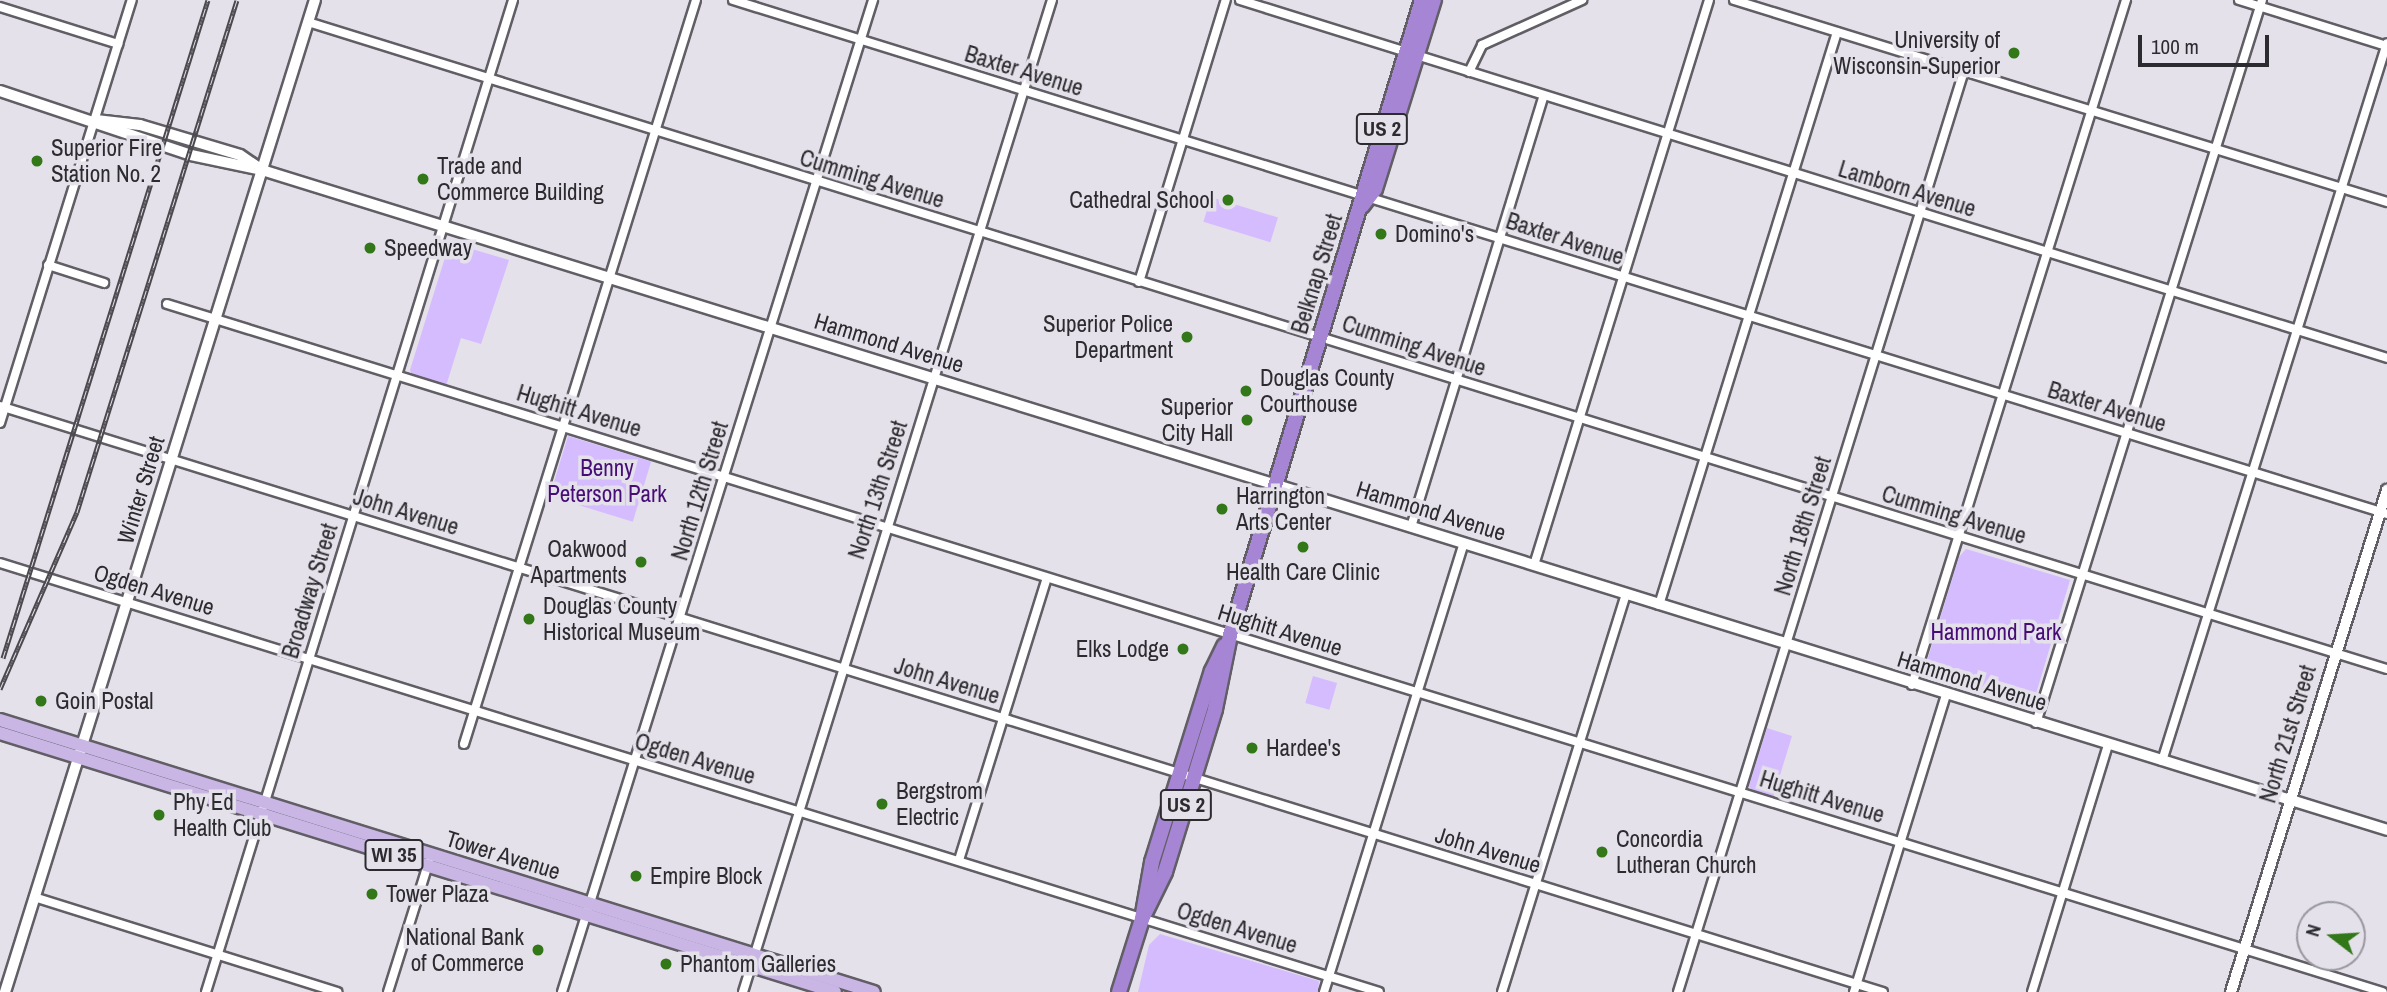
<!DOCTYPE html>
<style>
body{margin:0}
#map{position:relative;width:2387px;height:992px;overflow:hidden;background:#e4e1ea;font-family:"Archivo Narrow",sans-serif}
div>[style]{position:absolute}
.green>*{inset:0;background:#d5bcfe;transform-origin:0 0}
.roads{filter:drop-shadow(2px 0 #615e65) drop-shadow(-2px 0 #615e65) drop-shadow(0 2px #615e65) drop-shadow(0 -2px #615e65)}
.street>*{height:8px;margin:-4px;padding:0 4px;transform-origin:4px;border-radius:4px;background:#fff}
.secondary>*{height:10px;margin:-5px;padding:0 5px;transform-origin:5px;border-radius:5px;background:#fff}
.primary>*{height:12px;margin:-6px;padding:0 6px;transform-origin:6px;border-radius:6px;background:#c9b6e5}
.highway>*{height:14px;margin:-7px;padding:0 7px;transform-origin:7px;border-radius:7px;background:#a585d4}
.rail>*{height:5px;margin-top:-2.5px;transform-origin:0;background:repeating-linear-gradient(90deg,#e4e1ea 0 8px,#4b494e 0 16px);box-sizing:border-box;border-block:2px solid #4b494e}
.dots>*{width:19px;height:19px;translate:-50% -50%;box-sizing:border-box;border:4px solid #e4e1ea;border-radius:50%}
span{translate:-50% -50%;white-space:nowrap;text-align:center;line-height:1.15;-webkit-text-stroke:7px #e4e1ea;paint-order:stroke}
.shield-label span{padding:2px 5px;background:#e4e1ea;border:2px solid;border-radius:5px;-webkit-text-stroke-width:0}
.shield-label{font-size:21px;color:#2c2b2f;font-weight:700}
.poi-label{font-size:23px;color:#2c2b2f}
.right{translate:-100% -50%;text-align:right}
.left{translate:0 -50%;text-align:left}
.street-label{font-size:23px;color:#2c2b2f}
.park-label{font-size:23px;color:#460d76}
.north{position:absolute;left:2296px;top:901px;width:70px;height:70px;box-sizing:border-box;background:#e4e1ea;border:2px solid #9a989f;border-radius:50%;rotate:287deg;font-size:19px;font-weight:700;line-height:28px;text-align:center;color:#2c2b2f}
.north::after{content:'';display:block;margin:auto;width:24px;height:32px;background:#327718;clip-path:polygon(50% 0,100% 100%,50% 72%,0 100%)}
.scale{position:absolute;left:2138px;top:35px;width:131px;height:32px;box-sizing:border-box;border:4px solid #2c2b2f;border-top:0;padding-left:9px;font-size:21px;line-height:24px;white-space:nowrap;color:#2c2b2f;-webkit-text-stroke:5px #e4e1ea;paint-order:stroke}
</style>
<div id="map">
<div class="green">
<i style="left:1211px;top:197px;width:70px;height:26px;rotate:17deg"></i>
<i style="clip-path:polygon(455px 244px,509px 260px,481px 344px,461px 338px,446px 386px,412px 375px,410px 370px,447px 251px)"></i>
<i style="left:568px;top:436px;width:87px;height:63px;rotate:17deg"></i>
<i style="clip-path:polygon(1966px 549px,2070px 580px,2032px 707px,1923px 674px,1959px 557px)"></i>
<i style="left:1313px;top:676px;width:25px;height:28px;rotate:16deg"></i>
<i style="clip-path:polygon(1767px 728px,1792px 736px,1773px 798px,1752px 791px,1749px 786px)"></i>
<i style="clip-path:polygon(1160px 934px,1319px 981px,1318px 992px,1138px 992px,1149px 945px)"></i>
</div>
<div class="roads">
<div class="street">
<i style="left:733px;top:0;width:1732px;rotate:17.26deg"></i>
<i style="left:1240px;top:0;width:1202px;rotate:17.33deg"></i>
<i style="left:1734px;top:0;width:684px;rotate:17.19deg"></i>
<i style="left:2239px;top:0;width:155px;rotate:17.3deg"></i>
<i style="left:0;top:7px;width:124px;rotate:17.4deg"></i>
<i style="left:308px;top:22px;width:2177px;rotate:17.29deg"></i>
<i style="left:1469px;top:72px;width:30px;rotate:-64deg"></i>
<i style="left:1482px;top:45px;width:110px;rotate:-24.2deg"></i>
<i style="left:48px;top:265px;width:59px;rotate:17.8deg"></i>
<i style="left:1139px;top:282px;width:295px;rotate:-72.9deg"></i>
<i style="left:167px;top:304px;width:2320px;rotate:17.25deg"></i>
<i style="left:0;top:406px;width:1972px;rotate:17.29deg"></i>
<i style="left:0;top:423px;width:443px;rotate:-72.7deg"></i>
<i style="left:1411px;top:527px;width:451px;rotate:-72.9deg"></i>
<i style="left:0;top:563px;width:1444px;rotate:17.28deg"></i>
<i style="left:1534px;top:565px;width:591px;rotate:-72.79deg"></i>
<i style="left:1659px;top:605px;width:600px;rotate:-72.74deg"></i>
<i style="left:1912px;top:685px;width:718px;rotate:-72.65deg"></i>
<i style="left:2036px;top:723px;width:757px;rotate:-72.64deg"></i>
<i style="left:464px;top:744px;width:779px;rotate:-72.68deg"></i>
<i style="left:2162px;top:761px;width:752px;rotate:-72.6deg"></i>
<i style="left:959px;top:860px;width:295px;rotate:-72.7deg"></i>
<i style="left:34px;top:897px;width:318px;rotate:17.4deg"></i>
<i style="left:206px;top:992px;width:1038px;rotate:-72.8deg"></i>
<i style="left:388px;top:992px;width:137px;rotate:-72.6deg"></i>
<i style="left:562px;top:992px;width:1040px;rotate:-72.59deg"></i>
<i style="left:743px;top:992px;width:1039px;rotate:-72.7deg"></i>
<i style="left:1324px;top:992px;width:470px;rotate:-72.7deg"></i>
<i style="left:1502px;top:992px;width:417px;rotate:-72.7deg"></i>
<i style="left:1678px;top:992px;width:964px;rotate:-72.75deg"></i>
<i style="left:1854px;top:992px;width:311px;rotate:-72.8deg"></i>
<i style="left:2032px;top:992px;width:258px;rotate:-72.9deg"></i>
</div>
<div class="secondary">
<i style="left:0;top:91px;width:201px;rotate:18.5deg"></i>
<i style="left:191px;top:155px;width:73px;rotate:11.9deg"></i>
<i style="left:262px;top:170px;width:2225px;rotate:17.25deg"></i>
<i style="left:96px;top:120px;width:44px;rotate:6.5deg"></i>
<i style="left:140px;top:125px;width:104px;rotate:16.7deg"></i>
<i style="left:240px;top:155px;width:27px;rotate:34deg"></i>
<i style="left:5px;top:992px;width:1039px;rotate:-72.65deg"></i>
<i style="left:2231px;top:992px;width:526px;rotate:-72.74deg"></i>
</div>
<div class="primary">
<i style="left:0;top:720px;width:915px;rotate:17.29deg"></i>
<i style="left:0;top:733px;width:874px;rotate:17.23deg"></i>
</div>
<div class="highway">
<i style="left:1362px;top:206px;width:21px;rotate:-53deg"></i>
<i style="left:1375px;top:189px;width:198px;rotate:-72.7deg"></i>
<i style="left:1142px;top:919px;width:52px;rotate:-63.9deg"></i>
<i style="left:1165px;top:872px;width:170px;rotate:-72.9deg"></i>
<i style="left:1215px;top:709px;width:76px;rotate:-78.5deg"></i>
<i style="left:1230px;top:635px;width:663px;rotate:-73.18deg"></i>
<i style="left:1119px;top:992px;width:77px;rotate:-72.5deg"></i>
<i style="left:1142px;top:919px;width:58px;rotate:-80deg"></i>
<i style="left:1152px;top:862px;width:200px;rotate:-72.6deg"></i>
<i style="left:1212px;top:671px;width:28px;rotate:-64deg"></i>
</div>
</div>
<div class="rail">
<i style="left:3px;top:658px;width:689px;rotate:-72.7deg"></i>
<i style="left:0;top:689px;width:193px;rotate:-66.5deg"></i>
<i style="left:77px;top:512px;width:536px;rotate:-72.65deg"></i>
</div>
<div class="dots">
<i style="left:2014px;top:53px;background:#327718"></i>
<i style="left:37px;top:161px;background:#327718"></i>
<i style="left:423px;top:179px;background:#327718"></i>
<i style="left:1228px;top:200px;background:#327718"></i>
<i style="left:1381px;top:234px;background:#327718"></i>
<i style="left:370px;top:248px;background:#327718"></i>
<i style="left:1187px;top:337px;background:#327718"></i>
<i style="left:1246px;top:391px;background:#327718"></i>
<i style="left:1247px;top:420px;background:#327718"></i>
<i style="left:1222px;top:509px;background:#327718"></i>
<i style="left:1303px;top:547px;background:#327718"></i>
<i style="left:641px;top:562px;background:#327718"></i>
<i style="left:529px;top:619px;background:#327718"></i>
<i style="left:1183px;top:649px;background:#327718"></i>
<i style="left:41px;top:701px;background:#327718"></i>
<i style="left:1252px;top:748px;background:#327718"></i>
<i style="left:882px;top:804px;background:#327718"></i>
<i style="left:159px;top:815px;background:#327718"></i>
<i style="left:1602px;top:852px;background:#327718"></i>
<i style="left:636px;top:876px;background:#327718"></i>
<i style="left:372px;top:894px;background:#327718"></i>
<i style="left:538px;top:950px;background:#327718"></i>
<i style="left:666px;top:964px;background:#327718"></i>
</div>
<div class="shield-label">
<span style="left:1382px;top:129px">US 2</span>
<span style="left:1186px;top:805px">US 2</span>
<span style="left:394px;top:855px">WI 35</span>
</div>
<div class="poi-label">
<span class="right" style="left:2000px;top:53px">University of<br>Wisconsin-Superior</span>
<span class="left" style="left:51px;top:161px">Superior Fire<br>Station No. 2</span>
<span class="left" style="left:437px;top:179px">Trade and<br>Commerce Building</span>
<span class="right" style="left:1214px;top:200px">Cathedral School</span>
<span class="left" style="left:1395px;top:234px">Domino's</span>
<span class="left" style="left:384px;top:248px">Speedway</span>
<span class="right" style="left:1173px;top:337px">Superior Police<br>Department</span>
<span class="left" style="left:1260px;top:391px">Douglas County<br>Courthouse</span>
<span class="right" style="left:1233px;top:420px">Superior<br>City Hall</span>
<span class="left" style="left:1236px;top:509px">Harrington<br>Arts Center</span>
<span class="right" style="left:627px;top:562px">Oakwood<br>Apartments</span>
<span style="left:1303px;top:572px">Health Care Clinic</span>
<span class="left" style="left:543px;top:619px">Douglas County<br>Historical Museum</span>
<span class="right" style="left:1169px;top:649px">Elks Lodge</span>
<span class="left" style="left:55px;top:701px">Goin Postal</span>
<span class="left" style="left:1266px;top:748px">Hardee's</span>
<span class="left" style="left:896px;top:804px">Bergstrom<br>Electric</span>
<span class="left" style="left:173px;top:815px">Phy Ed<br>Health Club</span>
<span class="left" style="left:1616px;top:852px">Concordia<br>Lutheran Church</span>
<span class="left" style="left:650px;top:876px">Empire Block</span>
<span class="left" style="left:386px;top:894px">Tower Plaza</span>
<span class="right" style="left:524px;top:950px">National Bank<br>of Commerce</span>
<span class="left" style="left:680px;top:964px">Phantom Galleries</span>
</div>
<div class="street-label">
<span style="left:1024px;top:71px;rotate:17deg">Baxter Avenue</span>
<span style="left:872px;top:179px;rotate:17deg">Cumming Avenue</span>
<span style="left:1907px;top:189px;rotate:17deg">Lamborn Avenue</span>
<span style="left:1565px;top:239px;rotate:18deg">Baxter Avenue</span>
<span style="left:1317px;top:274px;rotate:-73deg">Belknap Street</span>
<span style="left:889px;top:343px;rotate:17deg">Hammond Avenue</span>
<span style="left:1414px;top:346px;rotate:18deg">Cumming Avenue</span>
<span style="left:2107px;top:407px;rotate:17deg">Baxter Avenue</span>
<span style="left:579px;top:411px;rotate:17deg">Hughitt Avenue</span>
<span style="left:141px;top:490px;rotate:-73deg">Winter Street</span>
<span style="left:878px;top:490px;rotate:-72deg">North 13th Street</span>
<span style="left:700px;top:491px;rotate:-73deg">North 12th Street</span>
<span style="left:1431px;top:511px;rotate:17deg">Hammond Avenue</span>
<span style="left:406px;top:512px;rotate:17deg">John Avenue</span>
<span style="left:1954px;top:515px;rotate:17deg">Cumming Avenue</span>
<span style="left:1803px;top:526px;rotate:-73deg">North 18th Street</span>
<span style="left:154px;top:590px;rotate:17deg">Ogden Avenue</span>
<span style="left:310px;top:591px;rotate:-73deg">Broadway Street</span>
<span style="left:1280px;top:630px;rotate:17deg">Hughitt Avenue</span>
<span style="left:947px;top:681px;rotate:17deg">John Avenue</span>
<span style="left:1972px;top:681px;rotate:17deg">Hammond Avenue</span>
<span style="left:2288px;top:734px;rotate:-73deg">North 21st Street</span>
<span style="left:695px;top:759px;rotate:17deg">Ogden Avenue</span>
<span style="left:1822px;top:797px;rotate:17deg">Hughitt Avenue</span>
<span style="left:1488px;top:850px;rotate:17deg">John Avenue</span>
<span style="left:503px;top:855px;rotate:17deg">Tower Avenue</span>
<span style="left:1237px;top:928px;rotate:17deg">Ogden Avenue</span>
</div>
<div class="park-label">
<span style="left:607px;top:481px">Benny<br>Peterson Park</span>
<span style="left:1996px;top:632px">Hammond Park</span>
</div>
<div class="north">N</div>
<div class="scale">100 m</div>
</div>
